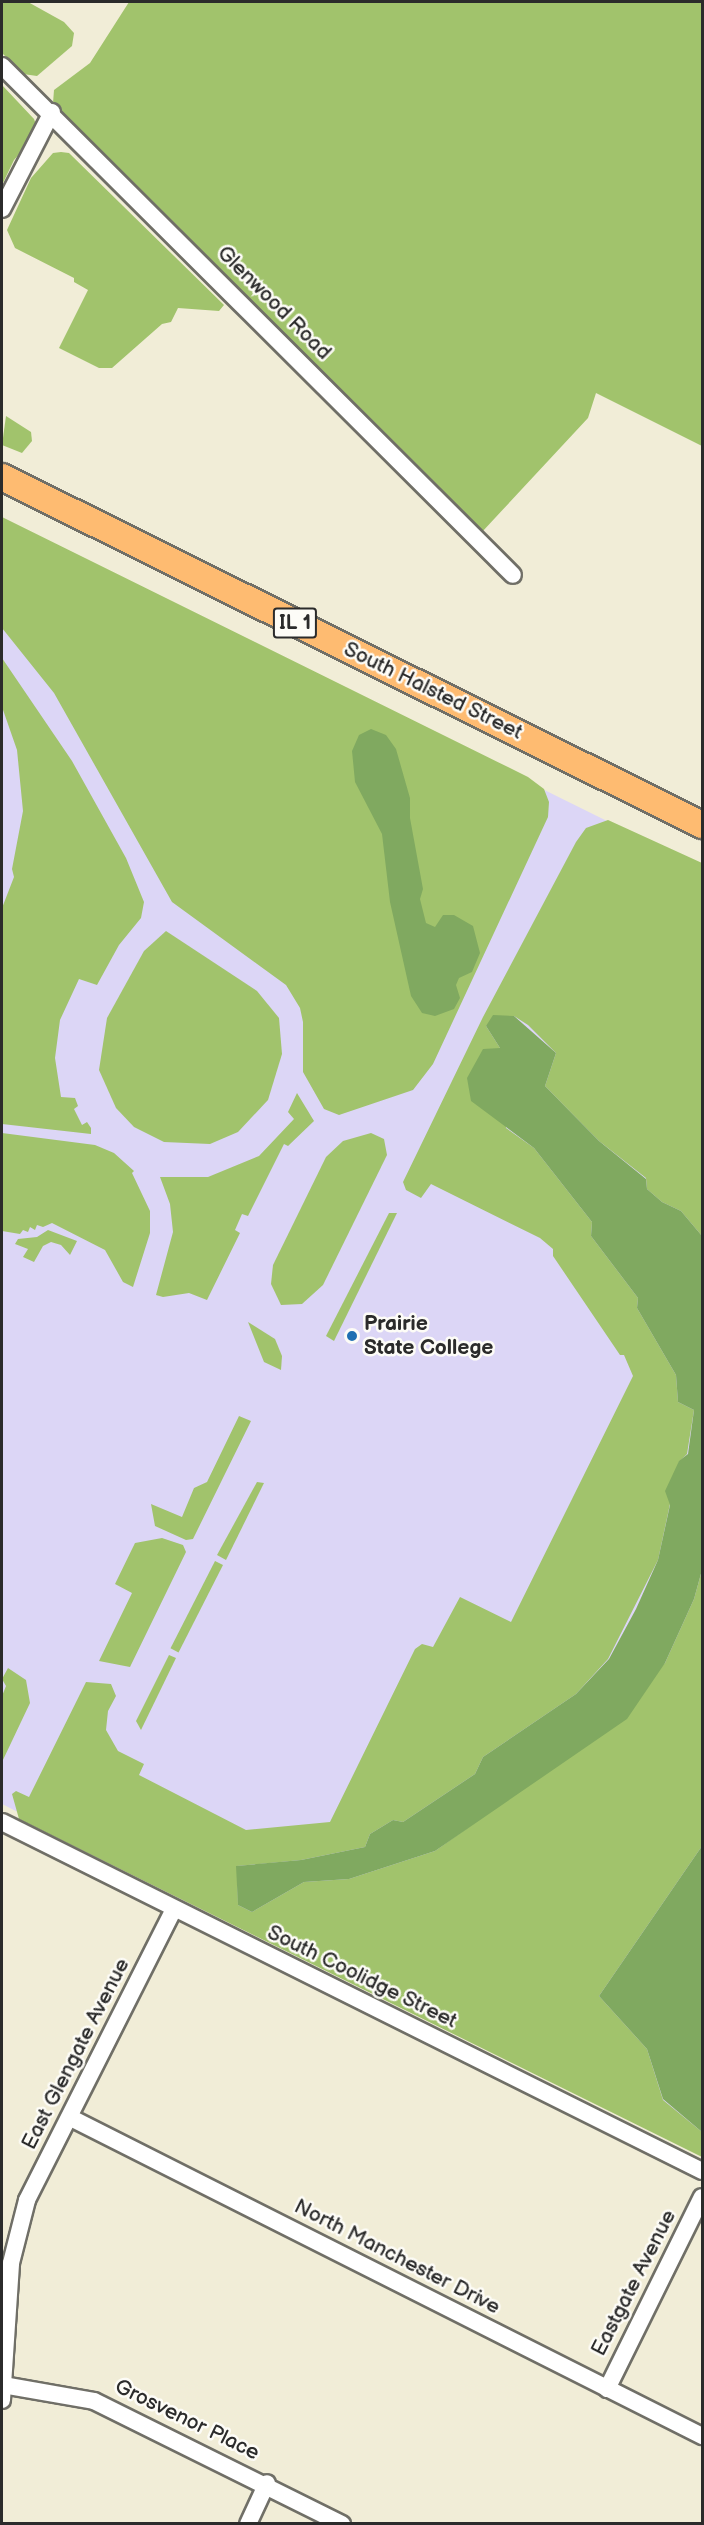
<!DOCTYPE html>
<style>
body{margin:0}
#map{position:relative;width:704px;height:2525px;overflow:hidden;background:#f1edd7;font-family:"Balsamiq Sans",sans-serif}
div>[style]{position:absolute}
.built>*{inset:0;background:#dcd6f6}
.green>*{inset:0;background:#a1c36c;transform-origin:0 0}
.forest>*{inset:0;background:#80a960}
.roads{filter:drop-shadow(2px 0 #706f67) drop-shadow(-2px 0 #706f67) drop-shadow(0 2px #706f67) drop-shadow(0 -2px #706f67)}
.street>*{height:16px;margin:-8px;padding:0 8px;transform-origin:8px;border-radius:8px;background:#fff}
.primary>*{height:26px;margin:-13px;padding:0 13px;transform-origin:13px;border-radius:13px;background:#febb71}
.dots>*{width:16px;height:16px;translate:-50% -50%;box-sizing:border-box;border:3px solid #fdfcf7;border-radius:50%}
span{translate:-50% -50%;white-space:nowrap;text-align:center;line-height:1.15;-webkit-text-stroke:5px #fdfcf7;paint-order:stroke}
.shield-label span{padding:2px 4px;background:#fdfcf7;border:2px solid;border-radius:4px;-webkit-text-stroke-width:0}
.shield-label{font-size:20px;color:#2b2b2b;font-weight:700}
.street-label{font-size:21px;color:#2b2b2b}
.poi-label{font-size:21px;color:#2b2b2b;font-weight:700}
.left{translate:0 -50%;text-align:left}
.frame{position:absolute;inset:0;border:3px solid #2b2b2b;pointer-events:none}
</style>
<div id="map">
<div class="built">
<i style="clip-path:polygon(2px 522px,702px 868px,702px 2156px,2px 1804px)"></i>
</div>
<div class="green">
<i style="clip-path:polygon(2px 2px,28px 2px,64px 22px,74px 33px,72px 46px,37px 76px,23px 74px,2px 53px)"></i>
<i style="clip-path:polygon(129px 2px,702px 2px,702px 446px,596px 393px,588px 418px,482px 532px,53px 103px,54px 90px,90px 63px)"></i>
<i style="clip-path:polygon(2px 85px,34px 119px,37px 127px,36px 135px,14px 160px,2px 185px)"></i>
<i style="clip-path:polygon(61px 152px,69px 153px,224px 305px,219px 311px,178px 308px,171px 322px,162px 324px,112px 368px,99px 368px,59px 348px,88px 290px,74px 282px,74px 278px,15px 248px,7px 230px,31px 178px,53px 153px)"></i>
<i style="clip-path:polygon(6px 416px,31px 432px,32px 441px,22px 453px,2px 445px)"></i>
<i style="clip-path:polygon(2px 517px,528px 777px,544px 789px,549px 802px,548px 817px,433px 1064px,413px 1090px,339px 1115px,324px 1109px,303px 1072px,303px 1022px,300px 1008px,286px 985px,172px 902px,54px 693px,2px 628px)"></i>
<i style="clip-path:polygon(2px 658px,72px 761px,126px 858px,144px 902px,141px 918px,119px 945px,97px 985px,79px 979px,60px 1020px,55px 1058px,61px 1097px,75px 1098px,78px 1106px,74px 1109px,82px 1125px,87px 1122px,91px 1128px,91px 1134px,2px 1124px,2px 908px,14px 877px,12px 869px,23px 811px,17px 750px,2px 707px)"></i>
<i style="clip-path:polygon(608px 820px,702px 863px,702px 1236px,681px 1211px,662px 1202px,647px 1189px,646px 1178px,599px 1141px,545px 1086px,556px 1053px,528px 1025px,514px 1016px,486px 1026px,500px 1048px,506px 1128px,534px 1148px,592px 1222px,591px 1236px,638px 1298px,637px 1308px,676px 1375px,678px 1402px,694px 1410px,687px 1454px,679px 1462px,658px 1560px,608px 1659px,576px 1694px,483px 1757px,475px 1774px,403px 1822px,393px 1820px,370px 1834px,365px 1847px,301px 1860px,237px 1866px,238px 1905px,252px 1912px,304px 1882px,349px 1879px,435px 1851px,525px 1787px,665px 1663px,694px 1599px,702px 1570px,702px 1846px,599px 1996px,647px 2049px,663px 2100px,702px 2132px,702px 2157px,19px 1819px,12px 1794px,16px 1791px,29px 1797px,86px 1682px,111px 1684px,116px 1696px,108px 1711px,106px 1730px,118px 1751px,144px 1764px,139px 1775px,246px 1830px,330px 1822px,415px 1649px,422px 1644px,433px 1647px,460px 1597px,511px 1622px,633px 1376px,624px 1355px,620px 1355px,553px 1256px,553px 1249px,540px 1238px,431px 1184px,421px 1198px,406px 1190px,403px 1182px,483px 1017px,576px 842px,586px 828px)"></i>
<i style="clip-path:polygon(166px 931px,257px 991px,279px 1018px,282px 1054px,268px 1100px,238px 1132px,210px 1144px,164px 1142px,134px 1127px,116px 1108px,99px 1070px,107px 1018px,144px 951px)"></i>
<i style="clip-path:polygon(297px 1093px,314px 1121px,288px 1146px,284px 1144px,248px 1216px,242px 1214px,235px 1230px,240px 1233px,207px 1300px,189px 1293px,163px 1297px,156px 1295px,173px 1232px,170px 1204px,160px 1177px,208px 1177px,259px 1156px,294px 1119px,288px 1112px)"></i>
<i style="clip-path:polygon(2px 1133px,95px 1145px,114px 1153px,134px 1171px,132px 1173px,150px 1211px,150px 1233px,133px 1287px,123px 1282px,105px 1250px,52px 1223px,43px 1227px,37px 1225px,35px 1230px,30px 1227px,28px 1232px,23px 1230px,20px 1234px,2px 1231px)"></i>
<i style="clip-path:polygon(371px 1133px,384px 1139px,387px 1155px,323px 1285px,302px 1304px,281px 1305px,271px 1284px,273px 1265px,326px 1157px,343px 1141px)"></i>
<i style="clip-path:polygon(389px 1213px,397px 1213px,334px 1341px,326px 1336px)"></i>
<i style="clip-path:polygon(48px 1230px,77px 1241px,70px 1255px,61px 1245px,51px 1242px,43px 1246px,34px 1262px,23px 1257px,28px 1249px,15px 1244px,18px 1239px,37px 1237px)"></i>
<i style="clip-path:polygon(248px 1322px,275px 1339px,282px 1356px,281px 1370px,264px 1362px)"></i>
<i style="clip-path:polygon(239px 1416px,251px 1421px,193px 1539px,186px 1540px,155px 1526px,151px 1504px,182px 1517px,194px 1488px,207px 1482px)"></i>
<i style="clip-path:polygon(257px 1482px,264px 1483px,226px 1560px,217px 1555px)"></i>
<i style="clip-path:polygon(162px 1538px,183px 1545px,186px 1552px,130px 1667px,99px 1661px,132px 1593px,115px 1584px,135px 1543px)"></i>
<i style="left:215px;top:1561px;width:9px;height:98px;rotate:27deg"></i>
<i style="clip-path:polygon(169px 1655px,176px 1658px,141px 1730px,136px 1721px)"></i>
<i style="clip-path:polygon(8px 1668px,26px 1680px,30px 1703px,2px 1762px,2px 1696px,6px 1686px,2px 1679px)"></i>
</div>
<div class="forest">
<i style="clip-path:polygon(371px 729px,386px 735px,396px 749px,410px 798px,410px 818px,423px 889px,420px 899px,426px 923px,435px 927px,443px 915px,454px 915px,473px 926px,480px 953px,472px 972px,459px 978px,456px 985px,460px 998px,454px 1009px,435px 1016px,422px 1013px,411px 996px,390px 902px,382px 834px,355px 782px,352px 751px,359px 735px)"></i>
<i style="clip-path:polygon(493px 1015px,514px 1016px,556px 1053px,545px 1086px,599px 1141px,646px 1179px,647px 1189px,662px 1202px,681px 1211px,702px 1236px,702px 1570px,694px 1599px,665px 1663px,627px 1719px,435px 1851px,349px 1879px,304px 1882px,252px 1912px,238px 1905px,236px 1866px,301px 1860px,365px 1847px,370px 1834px,393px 1820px,403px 1822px,475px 1774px,483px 1757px,576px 1694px,609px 1659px,636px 1609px,658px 1560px,670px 1505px,665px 1491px,679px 1461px,688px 1454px,694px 1410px,678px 1402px,676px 1375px,637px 1308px,638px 1298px,591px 1236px,592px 1222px,534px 1148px,471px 1101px,467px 1078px,483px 1049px,500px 1048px,486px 1026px)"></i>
<i style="clip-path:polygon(702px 1846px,702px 2132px,663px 2099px,647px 2049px,599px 1996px)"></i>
</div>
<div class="roads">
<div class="street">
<i style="left:2px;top:66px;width:721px;rotate:44.89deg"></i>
<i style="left:2px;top:209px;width:109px;rotate:-62.7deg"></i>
<i style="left:2px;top:1822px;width:782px;rotate:26.5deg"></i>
<i style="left:71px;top:2118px;width:707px;rotate:26.75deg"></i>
<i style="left:3px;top:2385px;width:92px;rotate:10deg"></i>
<i style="left:94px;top:2401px;width:277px;rotate:26.4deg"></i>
<i style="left:607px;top:2389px;width:214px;rotate:-63.7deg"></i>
<i style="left:2px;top:2400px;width:137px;rotate:-86.2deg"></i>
<i style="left:11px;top:2263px;width:65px;rotate:-75.7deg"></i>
<i style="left:27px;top:2200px;width:326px;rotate:-63.2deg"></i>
<i style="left:248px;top:2524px;width:45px;rotate:-65.1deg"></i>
</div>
<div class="primary">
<i style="left:2px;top:477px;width:782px;rotate:26.43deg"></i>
</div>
</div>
<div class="dots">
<i style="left:352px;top:1336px;background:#1f6fb2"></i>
</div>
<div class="shield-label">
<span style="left:295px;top:623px">IL 1</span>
</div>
<div class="street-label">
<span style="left:274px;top:303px;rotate:45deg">Glenwood Road</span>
<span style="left:433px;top:691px;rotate:26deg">South Halsted Street</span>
<span style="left:362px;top:1977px;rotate:26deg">South Coolidge Street</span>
<span style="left:76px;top:2054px;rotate:-63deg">East Glengate Avenue</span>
<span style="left:397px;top:2257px;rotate:27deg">North Manchester Drive</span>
<span style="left:634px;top:2283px;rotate:-63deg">Eastgate Avenue</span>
<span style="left:187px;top:2420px;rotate:26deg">Grosvenor Place</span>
</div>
<div class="poi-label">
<span class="left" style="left:364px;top:1336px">Prairie<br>State College</span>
</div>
<div class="frame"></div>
</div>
